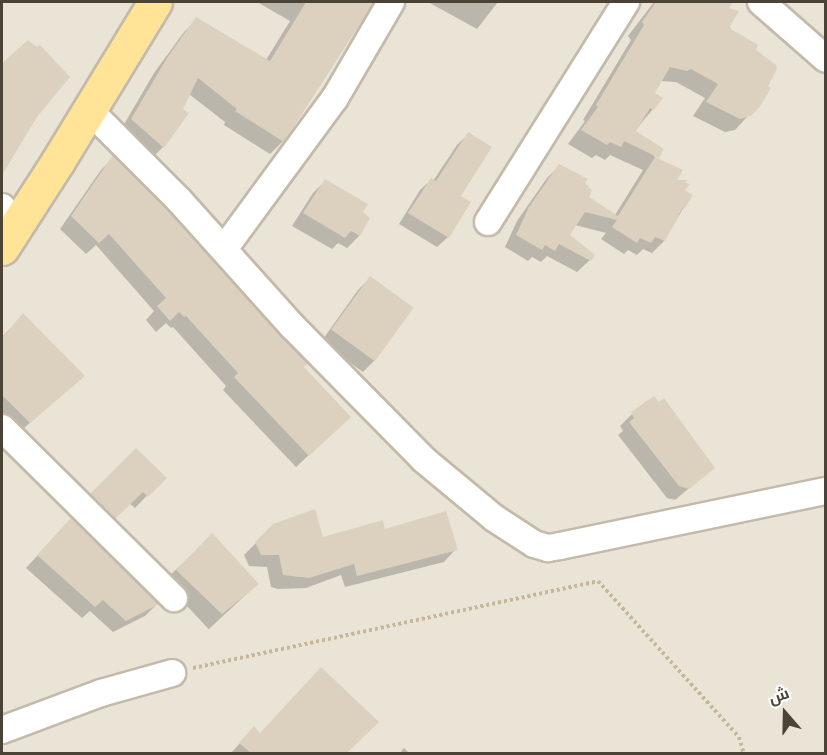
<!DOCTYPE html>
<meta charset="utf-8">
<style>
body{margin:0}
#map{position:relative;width:827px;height:755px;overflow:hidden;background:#f6f2e8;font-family:Montserrat,Cairo,sans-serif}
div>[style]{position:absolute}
.residential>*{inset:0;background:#eae4d6;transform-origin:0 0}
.shadow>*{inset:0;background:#0003;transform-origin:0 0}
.building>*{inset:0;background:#dcd1bf;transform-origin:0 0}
.path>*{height:4px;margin-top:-2px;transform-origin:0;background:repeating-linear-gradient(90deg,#c6b799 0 3px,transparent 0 6px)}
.roads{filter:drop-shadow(2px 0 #c3baaa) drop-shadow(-2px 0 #c3baaa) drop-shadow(0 2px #c3baaa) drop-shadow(0 -2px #c3baaa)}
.minor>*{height:26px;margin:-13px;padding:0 13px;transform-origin:13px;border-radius:13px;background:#fff}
.major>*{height:33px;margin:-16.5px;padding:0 16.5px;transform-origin:16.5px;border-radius:16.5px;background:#ffe498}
span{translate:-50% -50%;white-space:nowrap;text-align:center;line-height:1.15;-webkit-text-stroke:4.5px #fff;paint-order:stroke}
.frame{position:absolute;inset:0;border:3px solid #4b4336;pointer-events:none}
.north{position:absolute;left:755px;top:683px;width:60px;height:60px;-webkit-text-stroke:4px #fff;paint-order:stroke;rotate:340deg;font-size:16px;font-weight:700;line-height:24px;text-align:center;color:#4b4336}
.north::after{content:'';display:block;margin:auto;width:21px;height:27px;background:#4b4336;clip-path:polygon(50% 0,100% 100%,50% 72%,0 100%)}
</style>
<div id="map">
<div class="residential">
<i style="left:2px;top:2px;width:823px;height:751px"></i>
</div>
<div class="shadow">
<i style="clip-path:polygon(257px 2px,372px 2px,283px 141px,270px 154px,224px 125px,225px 122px,189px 94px,181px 110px,187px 113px,163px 147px,150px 160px,119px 133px,154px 73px,184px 32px,197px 19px,266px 60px,290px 21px)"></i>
<i style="clip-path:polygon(428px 2px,498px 2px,477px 29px)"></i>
<i style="clip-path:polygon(654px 2px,719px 2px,729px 5px,726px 9px,730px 30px,755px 51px,759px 104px,735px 130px,725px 132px,693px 116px,705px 98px,676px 82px,660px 81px,653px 94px,653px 109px,634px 132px,683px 190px,684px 207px,664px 241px,652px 253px,643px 249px,637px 255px,628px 250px,624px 254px,601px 239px,606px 233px,575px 225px,568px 235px,590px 260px,577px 272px,547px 256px,541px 262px,532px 257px,528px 261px,505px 247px,517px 221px,547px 178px,560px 165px,583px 183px,587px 197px,615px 215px,643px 170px,610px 155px,605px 160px,596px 155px,592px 158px,568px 144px,585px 121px,583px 120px,631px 40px,628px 36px)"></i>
<i style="clip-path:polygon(8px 59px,35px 116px,2px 173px,2px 83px,4px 80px,2px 66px)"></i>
<i style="clip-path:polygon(468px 134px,459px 196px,448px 237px,437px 247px,399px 224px,420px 190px,431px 180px,433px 181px,457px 145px)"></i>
<i style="clip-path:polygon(113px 158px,302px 367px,337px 429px,296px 467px,223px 390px,226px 386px,173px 327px,171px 328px,166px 323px,156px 332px,146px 320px,154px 311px,96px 245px,86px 254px,60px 229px,101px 170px)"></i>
<i style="clip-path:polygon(325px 181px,368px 219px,359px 236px,347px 248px,338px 243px,332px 249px,292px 226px,313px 193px)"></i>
<i style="clip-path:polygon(370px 278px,375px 360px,363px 372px,321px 342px,358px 290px)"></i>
<i style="clip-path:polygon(23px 315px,82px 376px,13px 438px,2px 426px,2px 337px)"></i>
<i style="clip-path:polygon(632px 414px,713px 468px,675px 500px,667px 498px,618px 435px,623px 431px,620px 426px)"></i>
<i style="clip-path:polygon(136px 450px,164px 478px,135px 508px,129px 503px,102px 530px,79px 507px)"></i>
<i style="clip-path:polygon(274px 525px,322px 538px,384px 531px,456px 549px,444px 562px,345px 587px,341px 575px,306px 588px,278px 589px,271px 587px,267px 567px,249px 566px,244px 555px)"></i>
<i style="clip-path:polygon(59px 532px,157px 604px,145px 616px,113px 632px,90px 611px,82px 618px,26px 568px)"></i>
<i style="left:212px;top:536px;width:66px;height:66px;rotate:47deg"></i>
<i style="clip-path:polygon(376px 722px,345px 754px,230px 754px,254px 728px,259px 734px)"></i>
<i style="clip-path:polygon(404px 748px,410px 754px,399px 754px)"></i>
</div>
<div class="building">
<i style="clip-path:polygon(306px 2px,374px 2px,284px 142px,235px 111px,237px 109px,198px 78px,183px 109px,189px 113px,164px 148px,131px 119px,167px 58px,196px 17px,270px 61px)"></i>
<i style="clip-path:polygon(656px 2px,733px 2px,729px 8px,739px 11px,730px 26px,731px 29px,758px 45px,756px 50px,776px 65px,777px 69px,768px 86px,771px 88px,761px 105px,751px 116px,740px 119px,706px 102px,718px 84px,691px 69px,687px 71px,670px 67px,655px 93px,663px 98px,654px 110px,650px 108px,636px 131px,664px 149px,659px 158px,624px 141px,621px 147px,610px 142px,607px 145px,581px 130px,598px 107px,596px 105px,644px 25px,642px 22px)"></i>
<i style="clip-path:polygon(28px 40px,37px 47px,40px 45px,70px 77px,37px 117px,2px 175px,2px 63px)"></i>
<i style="clip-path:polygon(468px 132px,492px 147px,461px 196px,471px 202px,449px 238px,408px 213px,431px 178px,436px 181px)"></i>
<i style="clip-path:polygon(113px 155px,168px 210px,308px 363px,304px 367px,351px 417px,309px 456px,234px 377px,238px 373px,186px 316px,184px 317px,179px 312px,170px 321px,157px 306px,166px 298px,109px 234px,99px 243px,71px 216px)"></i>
<i style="clip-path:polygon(655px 157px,683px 170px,677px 180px,687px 180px,686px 183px,690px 184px,685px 190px,693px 195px,685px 208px,683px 207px,665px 241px,655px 237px,651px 243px,640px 238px,637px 243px,612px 227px,617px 220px,585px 212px,570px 235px,595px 255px,591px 261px,559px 244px,555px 251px,545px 245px,542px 250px,516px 235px,529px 207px,559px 164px,588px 179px,585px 183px,592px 190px,589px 197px,618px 216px)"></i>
<i style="clip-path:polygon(325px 179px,368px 204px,363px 212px,370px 218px,360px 236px,351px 231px,345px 238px,303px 213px)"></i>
<i style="left:370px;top:276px;width:54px;height:66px;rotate:36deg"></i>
<i style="clip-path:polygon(23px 313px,85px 376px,30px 423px,2px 395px,2px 338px)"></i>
<i style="clip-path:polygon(654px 396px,659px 402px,664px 398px,715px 468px,689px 489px,679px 486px,629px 422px,634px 418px,631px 412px)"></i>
<i style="clip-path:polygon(136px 448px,167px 478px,148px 497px,143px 492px,115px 519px,90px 494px)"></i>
<i style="clip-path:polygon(315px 509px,323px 537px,383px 520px,385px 529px,446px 511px,458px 550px,357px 576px,354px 564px,309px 578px,283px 575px,279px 555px,261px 555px,255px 542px,273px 524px)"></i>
<i style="clip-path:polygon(71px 518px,159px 604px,126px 621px,103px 600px,95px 607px,37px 555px)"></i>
<i style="clip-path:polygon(212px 533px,259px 584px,222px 614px,176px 570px)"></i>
<i style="clip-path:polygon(321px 667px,379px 722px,347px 753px,251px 753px,239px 743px,254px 726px,260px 733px)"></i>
</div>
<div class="path">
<i style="left:193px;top:668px;width:414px;rotate:-12.1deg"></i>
<i style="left:598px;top:581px;width:210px;rotate:47.9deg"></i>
<i style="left:739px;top:737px;width:18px;rotate:74deg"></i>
</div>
<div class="roads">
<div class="minor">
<i style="left:761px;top:2px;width:86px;rotate:41.2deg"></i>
<i style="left:89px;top:110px;width:127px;rotate:45deg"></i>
<i style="left:179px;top:200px;width:171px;rotate:48.1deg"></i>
<i style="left:293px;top:327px;width:185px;rotate:45.4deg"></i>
<i style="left:423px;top:459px;width:92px;rotate:39.7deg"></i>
<i style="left:494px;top:518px;width:48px;rotate:33deg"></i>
<i style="left:534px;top:544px;width:15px;rotate:16deg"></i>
<i style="left:548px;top:548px;width:12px;rotate:-9deg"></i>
<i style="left:560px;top:546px;width:272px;rotate:-11.7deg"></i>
<i style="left:2px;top:207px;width:23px;rotate:49deg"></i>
<i style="left:488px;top:222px;width:260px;rotate:-57.9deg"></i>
<i style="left:224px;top:249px;width:187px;rotate:-53.7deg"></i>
<i style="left:335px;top:98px;width:111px;rotate:-59.7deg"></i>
<i style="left:2px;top:428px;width:242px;rotate:44.7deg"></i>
<i style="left:2px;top:730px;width:106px;rotate:-20.5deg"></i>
<i style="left:101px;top:693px;width:74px;rotate:-15.7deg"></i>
</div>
<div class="major">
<i style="left:2px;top:248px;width:103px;rotate:-57.2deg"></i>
<i style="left:58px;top:161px;width:186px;rotate:-58.6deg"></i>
</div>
</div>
<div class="frame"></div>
<div class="north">ش</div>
</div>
